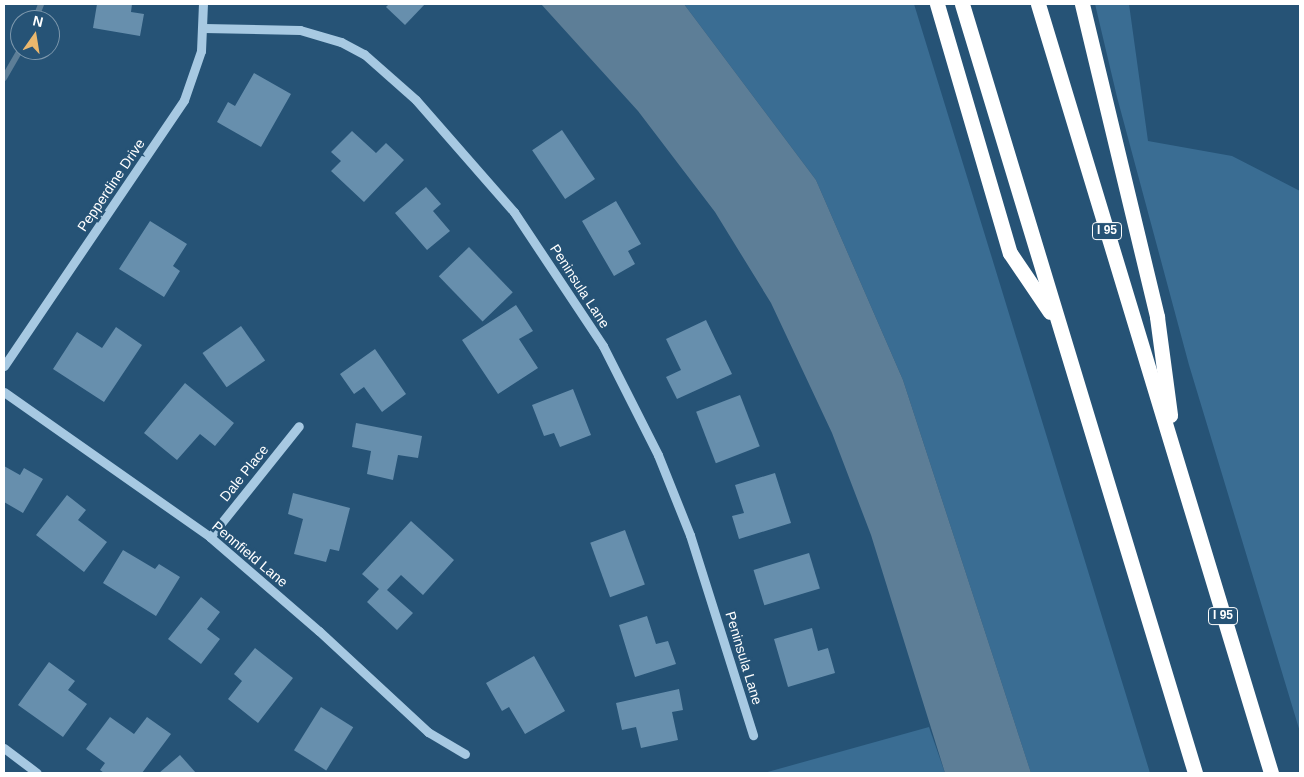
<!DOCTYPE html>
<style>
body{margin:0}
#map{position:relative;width:1304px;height:777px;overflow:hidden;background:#265376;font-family:Arial,sans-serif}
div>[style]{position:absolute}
.green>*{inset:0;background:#3a6d93}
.water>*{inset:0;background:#5d7e97}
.stream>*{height:6px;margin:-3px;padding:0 3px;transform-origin:3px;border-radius:3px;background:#5d7e97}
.building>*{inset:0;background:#678fad;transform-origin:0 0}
.minor>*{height:9px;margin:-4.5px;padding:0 4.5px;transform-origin:4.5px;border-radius:4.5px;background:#a7c9e2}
.highway>*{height:15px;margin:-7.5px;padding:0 7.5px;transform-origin:7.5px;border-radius:7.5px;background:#fff}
span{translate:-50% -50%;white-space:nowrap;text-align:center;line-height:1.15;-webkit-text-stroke:5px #265376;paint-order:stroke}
.shield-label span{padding:1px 4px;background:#265376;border:1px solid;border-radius:4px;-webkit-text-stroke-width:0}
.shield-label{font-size:12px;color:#fff;font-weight:700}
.street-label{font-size:14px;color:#fff}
.frame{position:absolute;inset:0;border:5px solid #fff;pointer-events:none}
.north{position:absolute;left:10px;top:10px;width:50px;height:50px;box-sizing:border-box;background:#265376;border:1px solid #7d98ad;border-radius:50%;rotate:13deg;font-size:14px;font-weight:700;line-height:20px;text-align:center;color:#fff}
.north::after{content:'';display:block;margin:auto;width:18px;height:22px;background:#eab76d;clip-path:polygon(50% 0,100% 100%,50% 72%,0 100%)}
</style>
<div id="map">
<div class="green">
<i style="clip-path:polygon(684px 4px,914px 4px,1150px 773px,1031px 773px,903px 380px,816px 180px)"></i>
<i style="clip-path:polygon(1095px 4px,1129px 4px,1148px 141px,1232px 156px,1300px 191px,1300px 732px,1189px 365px,1117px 97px)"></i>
<i style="clip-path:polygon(929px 727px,945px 773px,764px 773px)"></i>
</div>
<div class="water">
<i style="clip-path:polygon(541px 4px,684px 4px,816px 180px,903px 380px,1031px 773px,945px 773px,871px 535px,832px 433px,771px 303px,715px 212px,638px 111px)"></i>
</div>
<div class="stream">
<i style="left:35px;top:20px;width:17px;rotate:-69deg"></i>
<i style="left:4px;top:78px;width:32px;rotate:-60deg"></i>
</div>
<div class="building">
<i style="clip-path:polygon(97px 4px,132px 4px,131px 12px,144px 14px,140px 36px,93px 28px)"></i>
<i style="clip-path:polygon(389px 4px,425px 4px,405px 25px,386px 7px)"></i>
<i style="clip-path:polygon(254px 73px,291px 94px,261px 147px,217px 122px,228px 102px,235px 106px)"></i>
<i style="left:562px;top:130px;width:59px;height:36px;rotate:56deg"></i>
<i style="clip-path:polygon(352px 131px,376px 153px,386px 143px,404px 160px,364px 202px,331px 171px,341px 161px,331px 152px)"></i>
<i style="clip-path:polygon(426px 187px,441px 204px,433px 211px,450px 231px,427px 250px,395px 213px)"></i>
<i style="clip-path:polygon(616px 201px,641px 244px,628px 251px,635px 264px,614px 276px,582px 221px)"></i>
<i style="clip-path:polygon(150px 221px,187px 244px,173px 266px,180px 271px,164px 297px,119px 269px)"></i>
<i style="left:469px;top:247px;width:63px;height:42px;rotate:46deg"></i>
<i style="clip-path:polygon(516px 305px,533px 331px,519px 339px,538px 368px,498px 394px,462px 340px)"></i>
<i style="clip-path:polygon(706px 320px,732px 374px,677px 399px,666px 377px,681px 370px,666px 339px)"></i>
<i style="left:241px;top:326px;width:42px;height:47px;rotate:55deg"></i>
<i style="clip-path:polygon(116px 327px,142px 345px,104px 402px,53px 369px,77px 332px,102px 348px)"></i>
<i style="clip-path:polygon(375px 349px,406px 394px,382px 412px,364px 387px,354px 394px,340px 374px)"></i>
<i style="clip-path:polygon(185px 383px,234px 423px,215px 446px,200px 434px,177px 460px,144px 433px)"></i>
<i style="clip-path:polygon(573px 389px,591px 435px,560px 447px,554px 433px,544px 436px,532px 405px)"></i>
<i style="left:740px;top:395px;width:55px;height:47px;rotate:69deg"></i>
<i style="clip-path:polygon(356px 423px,422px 436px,418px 458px,398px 455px,393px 480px,367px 474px,371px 451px,352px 447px)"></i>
<i style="clip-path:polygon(4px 466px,20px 475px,24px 468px,43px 479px,23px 513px,4px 502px)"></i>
<i style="clip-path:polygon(775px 473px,791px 523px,739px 539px,732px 516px,744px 513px,735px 485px)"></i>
<i style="clip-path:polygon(293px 493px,350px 508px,339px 551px,330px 549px,326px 562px,294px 554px,303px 519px,288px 514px)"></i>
<i style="clip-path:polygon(67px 495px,86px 510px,78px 520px,107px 542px,84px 572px,36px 535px)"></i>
<i style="clip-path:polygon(411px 521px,454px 560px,423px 595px,401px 575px,387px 590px,413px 613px,397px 630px,367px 602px,379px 589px,362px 574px)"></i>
<i style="left:625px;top:530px;width:58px;height:37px;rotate:70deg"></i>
<i style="clip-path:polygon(123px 550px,155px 569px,159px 564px,180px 577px,156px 616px,103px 583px)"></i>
<i style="left:809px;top:553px;width:37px;height:58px;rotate:73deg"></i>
<i style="clip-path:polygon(201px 597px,220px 612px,207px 629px,220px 639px,201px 664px,168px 639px)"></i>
<i style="clip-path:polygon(647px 616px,656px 644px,668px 641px,676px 664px,635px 677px,619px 625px)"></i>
<i style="clip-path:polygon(812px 628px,818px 651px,828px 648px,835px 673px,788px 687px,774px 639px)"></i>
<i style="clip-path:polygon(255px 648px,293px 678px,258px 723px,228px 699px,242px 681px,234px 674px)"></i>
<i style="clip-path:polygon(534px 656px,565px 711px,525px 734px,509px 707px,502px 711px,486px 683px)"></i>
<i style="clip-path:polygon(49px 662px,75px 681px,68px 690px,87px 704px,63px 737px,18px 705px)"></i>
<i style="clip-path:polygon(679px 689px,683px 710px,672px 712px,678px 740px,641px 748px,636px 727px,622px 730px,616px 703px)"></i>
<i style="left:321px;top:707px;width:38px;height:51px;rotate:32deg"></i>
<i style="clip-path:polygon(110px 717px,134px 734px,147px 717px,171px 734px,142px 773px,104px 773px,100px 770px,105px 763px,86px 749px)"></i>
<i style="clip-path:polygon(180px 755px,196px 773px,159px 773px)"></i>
</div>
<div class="minor">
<i style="left:204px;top:28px;width:96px;rotate:1.2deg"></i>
<i style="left:300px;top:30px;width:43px;rotate:16.3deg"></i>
<i style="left:341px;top:42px;width:26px;rotate:28deg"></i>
<i style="left:364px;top:54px;width:69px;rotate:41.5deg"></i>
<i style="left:416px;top:100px;width:149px;rotate:48.8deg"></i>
<i style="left:514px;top:212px;width:161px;rotate:56.4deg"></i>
<i style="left:603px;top:346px;width:122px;rotate:63.2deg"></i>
<i style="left:658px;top:455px;width:86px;rotate:68.2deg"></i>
<i style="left:690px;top:535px;width:210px;rotate:72.5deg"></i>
<i style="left:4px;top:366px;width:321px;rotate:-55.9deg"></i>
<i style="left:184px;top:100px;width:52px;rotate:-70.9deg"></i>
<i style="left:201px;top:51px;width:47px;rotate:-87.6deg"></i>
<i style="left:4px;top:392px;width:252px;rotate:35.1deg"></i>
<i style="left:210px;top:537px;width:144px;rotate:40.8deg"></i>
<i style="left:319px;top:631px;width:149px;rotate:42.8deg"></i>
<i style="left:428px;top:732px;width:43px;rotate:30.7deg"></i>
<i style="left:210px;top:537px;width:142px;rotate:-51.3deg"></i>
<i style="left:4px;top:748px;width:41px;rotate:37.1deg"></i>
</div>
<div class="highway">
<i style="left:937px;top:4px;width:259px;rotate:73.7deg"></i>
<i style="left:1010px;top:253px;width:71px;rotate:55.9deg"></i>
<i style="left:962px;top:4px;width:804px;rotate:73.14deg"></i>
<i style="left:1038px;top:4px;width:804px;rotate:73.14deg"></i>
<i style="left:1082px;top:4px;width:322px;rotate:76.5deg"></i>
<i style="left:1157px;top:317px;width:99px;rotate:82.4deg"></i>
</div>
<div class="shield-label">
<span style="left:1107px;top:231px">I 95</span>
<span style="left:1223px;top:616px">I 95</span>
</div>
<div class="street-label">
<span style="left:111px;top:185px;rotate:-56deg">Pepperdine Drive</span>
<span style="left:580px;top:286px;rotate:57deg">Peninsula Lane</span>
<span style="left:244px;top:473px;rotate:-51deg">Dale Place</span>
<span style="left:250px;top:554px;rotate:40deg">Pennfield Lane</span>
<span style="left:744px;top:658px;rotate:73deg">Peninsula Lane</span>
</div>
<div class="frame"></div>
<div class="north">N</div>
</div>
